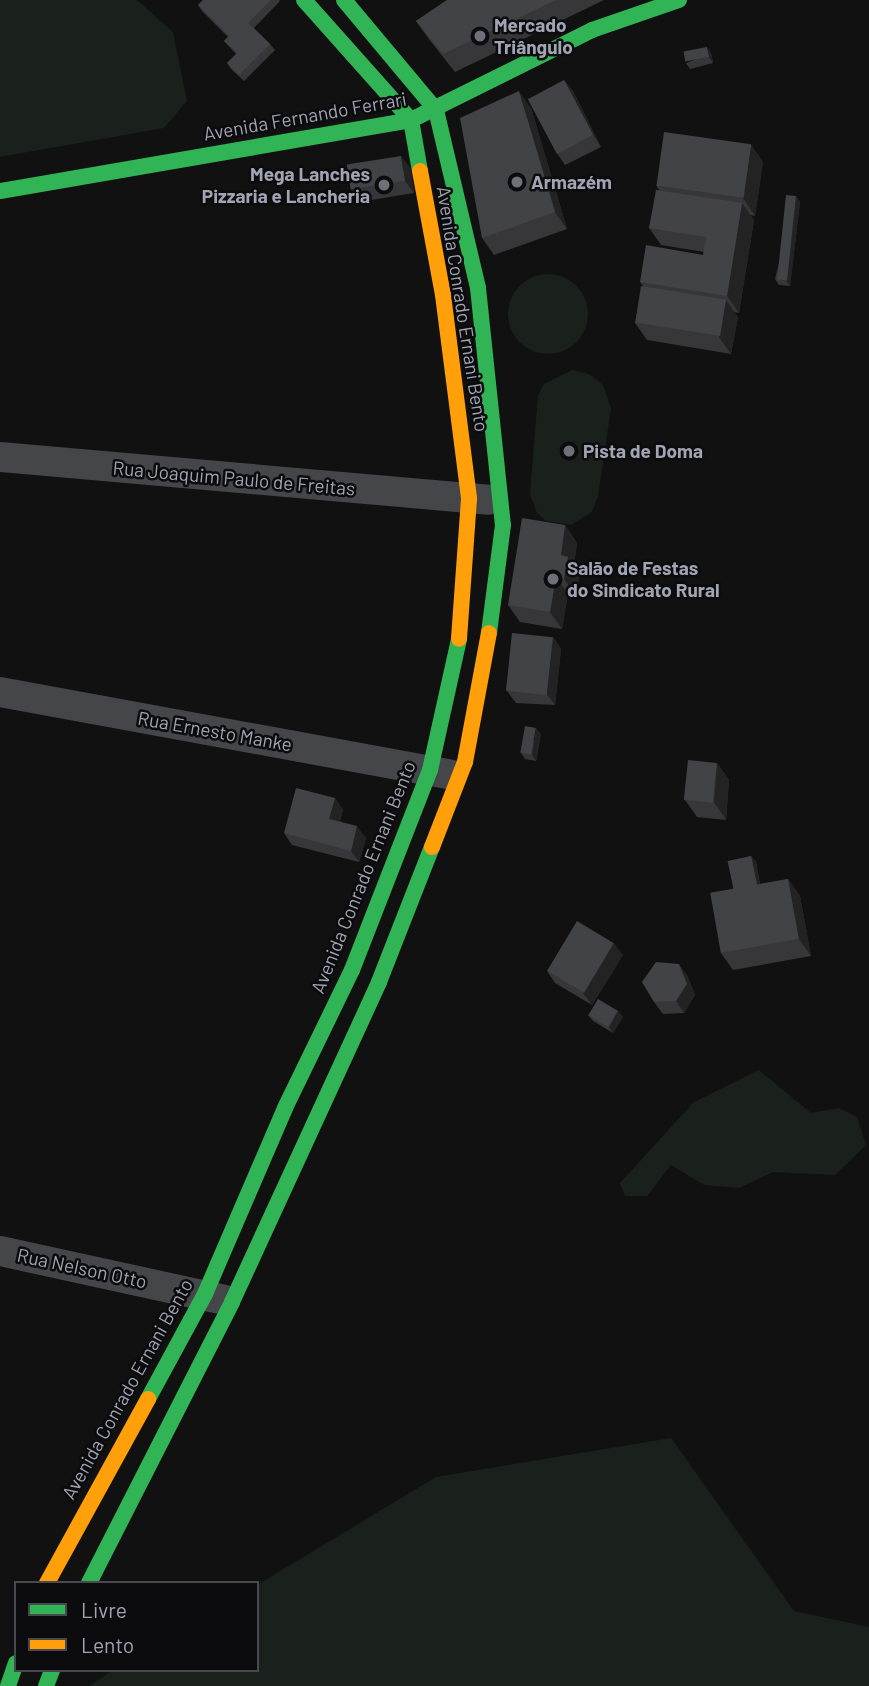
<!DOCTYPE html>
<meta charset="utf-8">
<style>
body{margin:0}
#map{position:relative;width:869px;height:1686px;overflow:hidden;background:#111;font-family:Barlow,sans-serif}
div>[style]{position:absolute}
.green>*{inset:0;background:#1a201b}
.round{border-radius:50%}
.street>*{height:30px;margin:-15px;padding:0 15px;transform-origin:15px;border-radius:15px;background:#45464a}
.fast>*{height:16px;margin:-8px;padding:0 8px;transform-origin:8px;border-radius:8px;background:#30b455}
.slow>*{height:16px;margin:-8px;padding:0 8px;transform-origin:8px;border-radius:8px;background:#ff9f0a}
.wall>*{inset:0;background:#373739}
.shaded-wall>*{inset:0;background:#232324}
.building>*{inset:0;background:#424346;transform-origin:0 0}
.dots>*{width:19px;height:19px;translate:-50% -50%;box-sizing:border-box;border:4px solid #0c0b0d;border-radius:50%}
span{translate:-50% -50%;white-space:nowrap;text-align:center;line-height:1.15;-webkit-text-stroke:5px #0c0b0d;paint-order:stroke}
.poi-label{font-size:19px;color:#a1a4b3;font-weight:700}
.left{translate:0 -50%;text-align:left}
.right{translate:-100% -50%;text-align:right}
.street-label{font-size:19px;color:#a1a4b3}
.legend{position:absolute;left:14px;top:1581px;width:245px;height:91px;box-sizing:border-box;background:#0c0b0d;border:2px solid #48484f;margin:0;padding:9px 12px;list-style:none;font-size:21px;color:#a1a4b3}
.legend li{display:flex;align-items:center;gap:14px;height:35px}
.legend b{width:35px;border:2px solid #48484f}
</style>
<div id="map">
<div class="green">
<i style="clip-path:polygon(0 0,137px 0,173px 32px,187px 101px,164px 128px,0 157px)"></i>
<i class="round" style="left:508px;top:274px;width:80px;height:80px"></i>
<i style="clip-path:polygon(572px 370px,589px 374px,603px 385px,611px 408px,598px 496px,592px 512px,571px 525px,546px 521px,537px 513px,530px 494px,538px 395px,544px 384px)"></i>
<i style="clip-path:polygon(759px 1070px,811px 1113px,839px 1108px,857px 1117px,866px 1145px,835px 1175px,773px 1172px,739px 1188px,704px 1185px,671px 1165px,647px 1196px,625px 1196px,620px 1183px,694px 1102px)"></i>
<i style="clip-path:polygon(671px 1438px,794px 1611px,869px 1627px,869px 1686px,89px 1686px,113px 1670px,257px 1670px,257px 1585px,436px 1477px)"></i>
</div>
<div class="street">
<i style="left:0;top:457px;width:490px;rotate:5deg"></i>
<i style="left:0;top:692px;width:459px;rotate:10.4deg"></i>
<i style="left:0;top:1251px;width:230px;rotate:12.3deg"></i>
</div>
<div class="fast">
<i style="left:304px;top:0;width:161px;rotate:48.3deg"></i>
<i style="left:411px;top:120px;width:52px;rotate:80deg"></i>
<i style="left:344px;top:0;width:143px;rotate:50.1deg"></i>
<i style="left:436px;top:110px;width:183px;rotate:76.7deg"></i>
<i style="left:478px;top:288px;width:238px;rotate:84deg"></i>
<i style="left:503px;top:525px;width:109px;rotate:97.4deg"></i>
<i style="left:0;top:191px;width:417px;rotate:-9.8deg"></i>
<i style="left:411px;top:120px;width:202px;rotate:-26.4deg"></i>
<i style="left:592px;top:30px;width:92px;rotate:-19deg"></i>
<i style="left:148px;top:1399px;width:119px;rotate:-61.5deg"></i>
<i style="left:205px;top:1294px;width:202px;rotate:-66.7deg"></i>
<i style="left:285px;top:1108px;width:153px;rotate:-64.1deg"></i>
<i style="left:352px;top:970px;width:215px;rotate:-68.7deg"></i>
<i style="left:430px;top:770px;width:134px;rotate:-77.5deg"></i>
<i style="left:89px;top:1583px;width:315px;rotate:-63deg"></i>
<i style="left:232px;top:1302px;width:352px;rotate:-65.3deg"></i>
<i style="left:379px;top:982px;width:145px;rotate:-68.6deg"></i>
<i style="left:8px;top:1686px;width:24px;rotate:-71deg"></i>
<i style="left:46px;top:1686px;width:17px;rotate:-69deg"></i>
</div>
<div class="slow">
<i style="left:420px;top:171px;width:126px;rotate:79.5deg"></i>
<i style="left:443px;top:295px;width:206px;rotate:82.7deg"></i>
<i style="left:469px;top:499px;width:140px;rotate:94.1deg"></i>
<i style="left:432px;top:847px;width:91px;rotate:-68.8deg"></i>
<i style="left:465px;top:762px;width:131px;rotate:-79.5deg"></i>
<i style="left:47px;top:1583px;width:210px;rotate:-61.2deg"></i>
</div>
<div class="wall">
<i style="clip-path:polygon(203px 0,279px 0,280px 1px,254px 28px,270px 44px,275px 50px,244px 81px,231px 69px,227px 63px,236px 54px,224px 41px,228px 37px,202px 11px,198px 5px)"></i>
<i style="clip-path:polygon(447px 0,604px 0,455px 72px,428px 38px,416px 21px)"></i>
<i style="clip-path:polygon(711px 53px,713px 63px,690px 69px,686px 63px)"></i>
<i style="clip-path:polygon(564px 80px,573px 91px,601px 147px,565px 165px,557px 153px)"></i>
<i style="clip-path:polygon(531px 108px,567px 229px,494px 255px,482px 238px)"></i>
<i style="clip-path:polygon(751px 145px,763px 162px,755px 216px,750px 215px,754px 220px,739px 313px,734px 312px,738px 317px,731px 354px,647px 340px,635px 323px,643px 286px,640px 282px,703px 255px,704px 252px,661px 245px,649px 228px,659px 190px,656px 185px)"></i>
<i style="clip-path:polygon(410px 167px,414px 193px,359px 202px,351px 190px)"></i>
<i style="clip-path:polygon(796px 196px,800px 202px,790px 286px,779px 285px,775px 279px)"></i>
<i style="clip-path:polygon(565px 525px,577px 543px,574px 565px,580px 574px,576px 596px,568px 594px,562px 629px,520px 622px,508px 605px)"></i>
<i style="clip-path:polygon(553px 637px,561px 649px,555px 705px,516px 703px,507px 691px)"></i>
<i style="clip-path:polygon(541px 734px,536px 761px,525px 759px,521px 753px)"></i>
<i style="clip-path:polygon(717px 763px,729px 780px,726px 820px,697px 817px,685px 800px)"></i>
<i style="clip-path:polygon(335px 798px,343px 810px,340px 821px,366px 838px,359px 862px,292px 845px,284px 833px)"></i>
<i style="clip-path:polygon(751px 856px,756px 862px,760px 884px,788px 879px,800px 896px,811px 956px,733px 970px,721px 953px,733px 889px)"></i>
<i style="clip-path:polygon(623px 955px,592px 1005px,555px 983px,547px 971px)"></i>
<i style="clip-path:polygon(687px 975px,695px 995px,684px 1013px,663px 1014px,654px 1002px)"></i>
<i style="clip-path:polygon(618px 1011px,623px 1017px,613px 1033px,593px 1021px,588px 1015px)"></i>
</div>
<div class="shaded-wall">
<i style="clip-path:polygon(707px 47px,711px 53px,713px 63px,709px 57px)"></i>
<i style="clip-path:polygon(564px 80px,573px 91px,601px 147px,593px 135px)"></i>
<i style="clip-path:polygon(519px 91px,531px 108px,567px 229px,555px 212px)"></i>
<i style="clip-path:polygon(751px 145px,763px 162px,755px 216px,743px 198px)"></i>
<i style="clip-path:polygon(401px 156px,410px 167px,414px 193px,405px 181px)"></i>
<i style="clip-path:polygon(796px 196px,800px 202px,790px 286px,785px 280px)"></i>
<i style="clip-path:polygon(742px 203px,754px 220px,739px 313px,727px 296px)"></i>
<i style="clip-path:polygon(726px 300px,738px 317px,731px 354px,719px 337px)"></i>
<i style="clip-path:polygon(565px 525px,577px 543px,574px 565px,580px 574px,576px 596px,564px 579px,561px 555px)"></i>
<i style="clip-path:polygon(556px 577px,568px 594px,562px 629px,550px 612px)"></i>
<i style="clip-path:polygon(553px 637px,561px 649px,555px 705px,546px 693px)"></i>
<i style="clip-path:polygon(536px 728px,541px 734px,536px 761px,532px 755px)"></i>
<i style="clip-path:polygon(717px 763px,729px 780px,726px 820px,714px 802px)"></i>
<i style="clip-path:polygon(335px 798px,343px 810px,337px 831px,329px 819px)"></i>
<i style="clip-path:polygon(357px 826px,366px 838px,359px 862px,351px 851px)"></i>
<i style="clip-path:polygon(751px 856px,756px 862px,763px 903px,759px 897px)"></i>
<i style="clip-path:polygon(788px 879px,800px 896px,811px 956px,799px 939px)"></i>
<i style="clip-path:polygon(614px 943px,623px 955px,592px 1005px,583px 993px)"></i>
<i style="clip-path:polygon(679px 964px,687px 975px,695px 995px,684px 1013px,676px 1001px)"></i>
<i style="clip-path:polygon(618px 1011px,623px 1017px,613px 1033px,609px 1027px)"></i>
</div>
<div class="building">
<i style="clip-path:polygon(203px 0,271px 0,248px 23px,270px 44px,239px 75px,227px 63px,237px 53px,224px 41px,229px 36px,198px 5px)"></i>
<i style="clip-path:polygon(447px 0,556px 0,443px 54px,416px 21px)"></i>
<i style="left:707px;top:47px;width:10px;height:24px;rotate:79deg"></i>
<i style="left:564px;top:80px;width:62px;height:41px;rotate:62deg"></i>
<i style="clip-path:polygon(519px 91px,555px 212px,482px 238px,460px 118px)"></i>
<i style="left:664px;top:132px;width:88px;height:54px;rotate:8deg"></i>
<i style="left:401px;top:156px;width:25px;height:55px;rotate:81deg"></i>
<i style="clip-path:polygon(656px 190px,742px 203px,727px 296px,640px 282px,646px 245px,703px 255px,706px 237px,649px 228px)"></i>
<i style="left:786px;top:195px;width:10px;height:85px;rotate:6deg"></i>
<i style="left:641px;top:286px;width:86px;height:37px;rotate:9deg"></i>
<i style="clip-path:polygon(522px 518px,565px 525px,561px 555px,568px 557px,564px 579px,556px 577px,550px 612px,508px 605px)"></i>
<i style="left:512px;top:633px;width:41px;height:58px;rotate:6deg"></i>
<i style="left:525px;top:726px;width:11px;height:27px;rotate:10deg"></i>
<i style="left:688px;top:760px;width:29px;height:40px;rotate:6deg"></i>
<i style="clip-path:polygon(296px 788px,335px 798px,329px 819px,357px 826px,351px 851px,284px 833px)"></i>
<i style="left:751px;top:856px;width:30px;height:24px;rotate:78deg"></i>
<i style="left:788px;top:879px;width:61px;height:79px;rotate:80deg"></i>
<i style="left:577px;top:921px;width:43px;height:58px;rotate:31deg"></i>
<i style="clip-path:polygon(656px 962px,679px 964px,687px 984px,676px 1001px,654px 1002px,642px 982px)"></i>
<i style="left:598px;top:999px;width:23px;height:19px;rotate:31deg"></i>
</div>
<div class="dots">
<i style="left:480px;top:36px;background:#6f717a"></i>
<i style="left:517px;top:182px;background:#6f717a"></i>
<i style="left:384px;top:185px;background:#6f717a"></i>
<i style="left:569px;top:451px;background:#6f717a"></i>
<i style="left:553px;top:579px;background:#6f717a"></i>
</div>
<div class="poi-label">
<span class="left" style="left:494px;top:36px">Mercado<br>Triângulo</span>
<span class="right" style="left:370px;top:185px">Mega Lanches<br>Pizzaria e Lancheria</span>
<span class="left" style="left:531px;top:182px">Armazém</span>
<span class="left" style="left:583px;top:451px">Pista de Doma</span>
<span class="left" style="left:567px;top:579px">Salão de Festas<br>do Sindicato Rural</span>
</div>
<div class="street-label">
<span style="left:305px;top:116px;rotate:-10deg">Avenida Fernando Ferrari</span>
<span style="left:463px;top:309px;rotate:81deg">Avenida Conrado Ernani Bento</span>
<span style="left:234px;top:478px;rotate:5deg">Rua Joaquim Paulo de Freitas</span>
<span style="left:215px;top:731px;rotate:10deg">Rua Ernesto Manke</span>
<span style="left:363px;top:877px;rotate:-68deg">Avenida Conrado Ernani Bento</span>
<span style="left:82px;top:1268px;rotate:12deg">Rua Nelson Otto</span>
<span style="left:127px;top:1389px;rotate:-61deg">Avenida Conrado Ernani Bento</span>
</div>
<ul class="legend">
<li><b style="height:9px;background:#30b455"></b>Livre</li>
<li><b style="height:9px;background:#ff9f0a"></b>Lento</li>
</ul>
</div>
